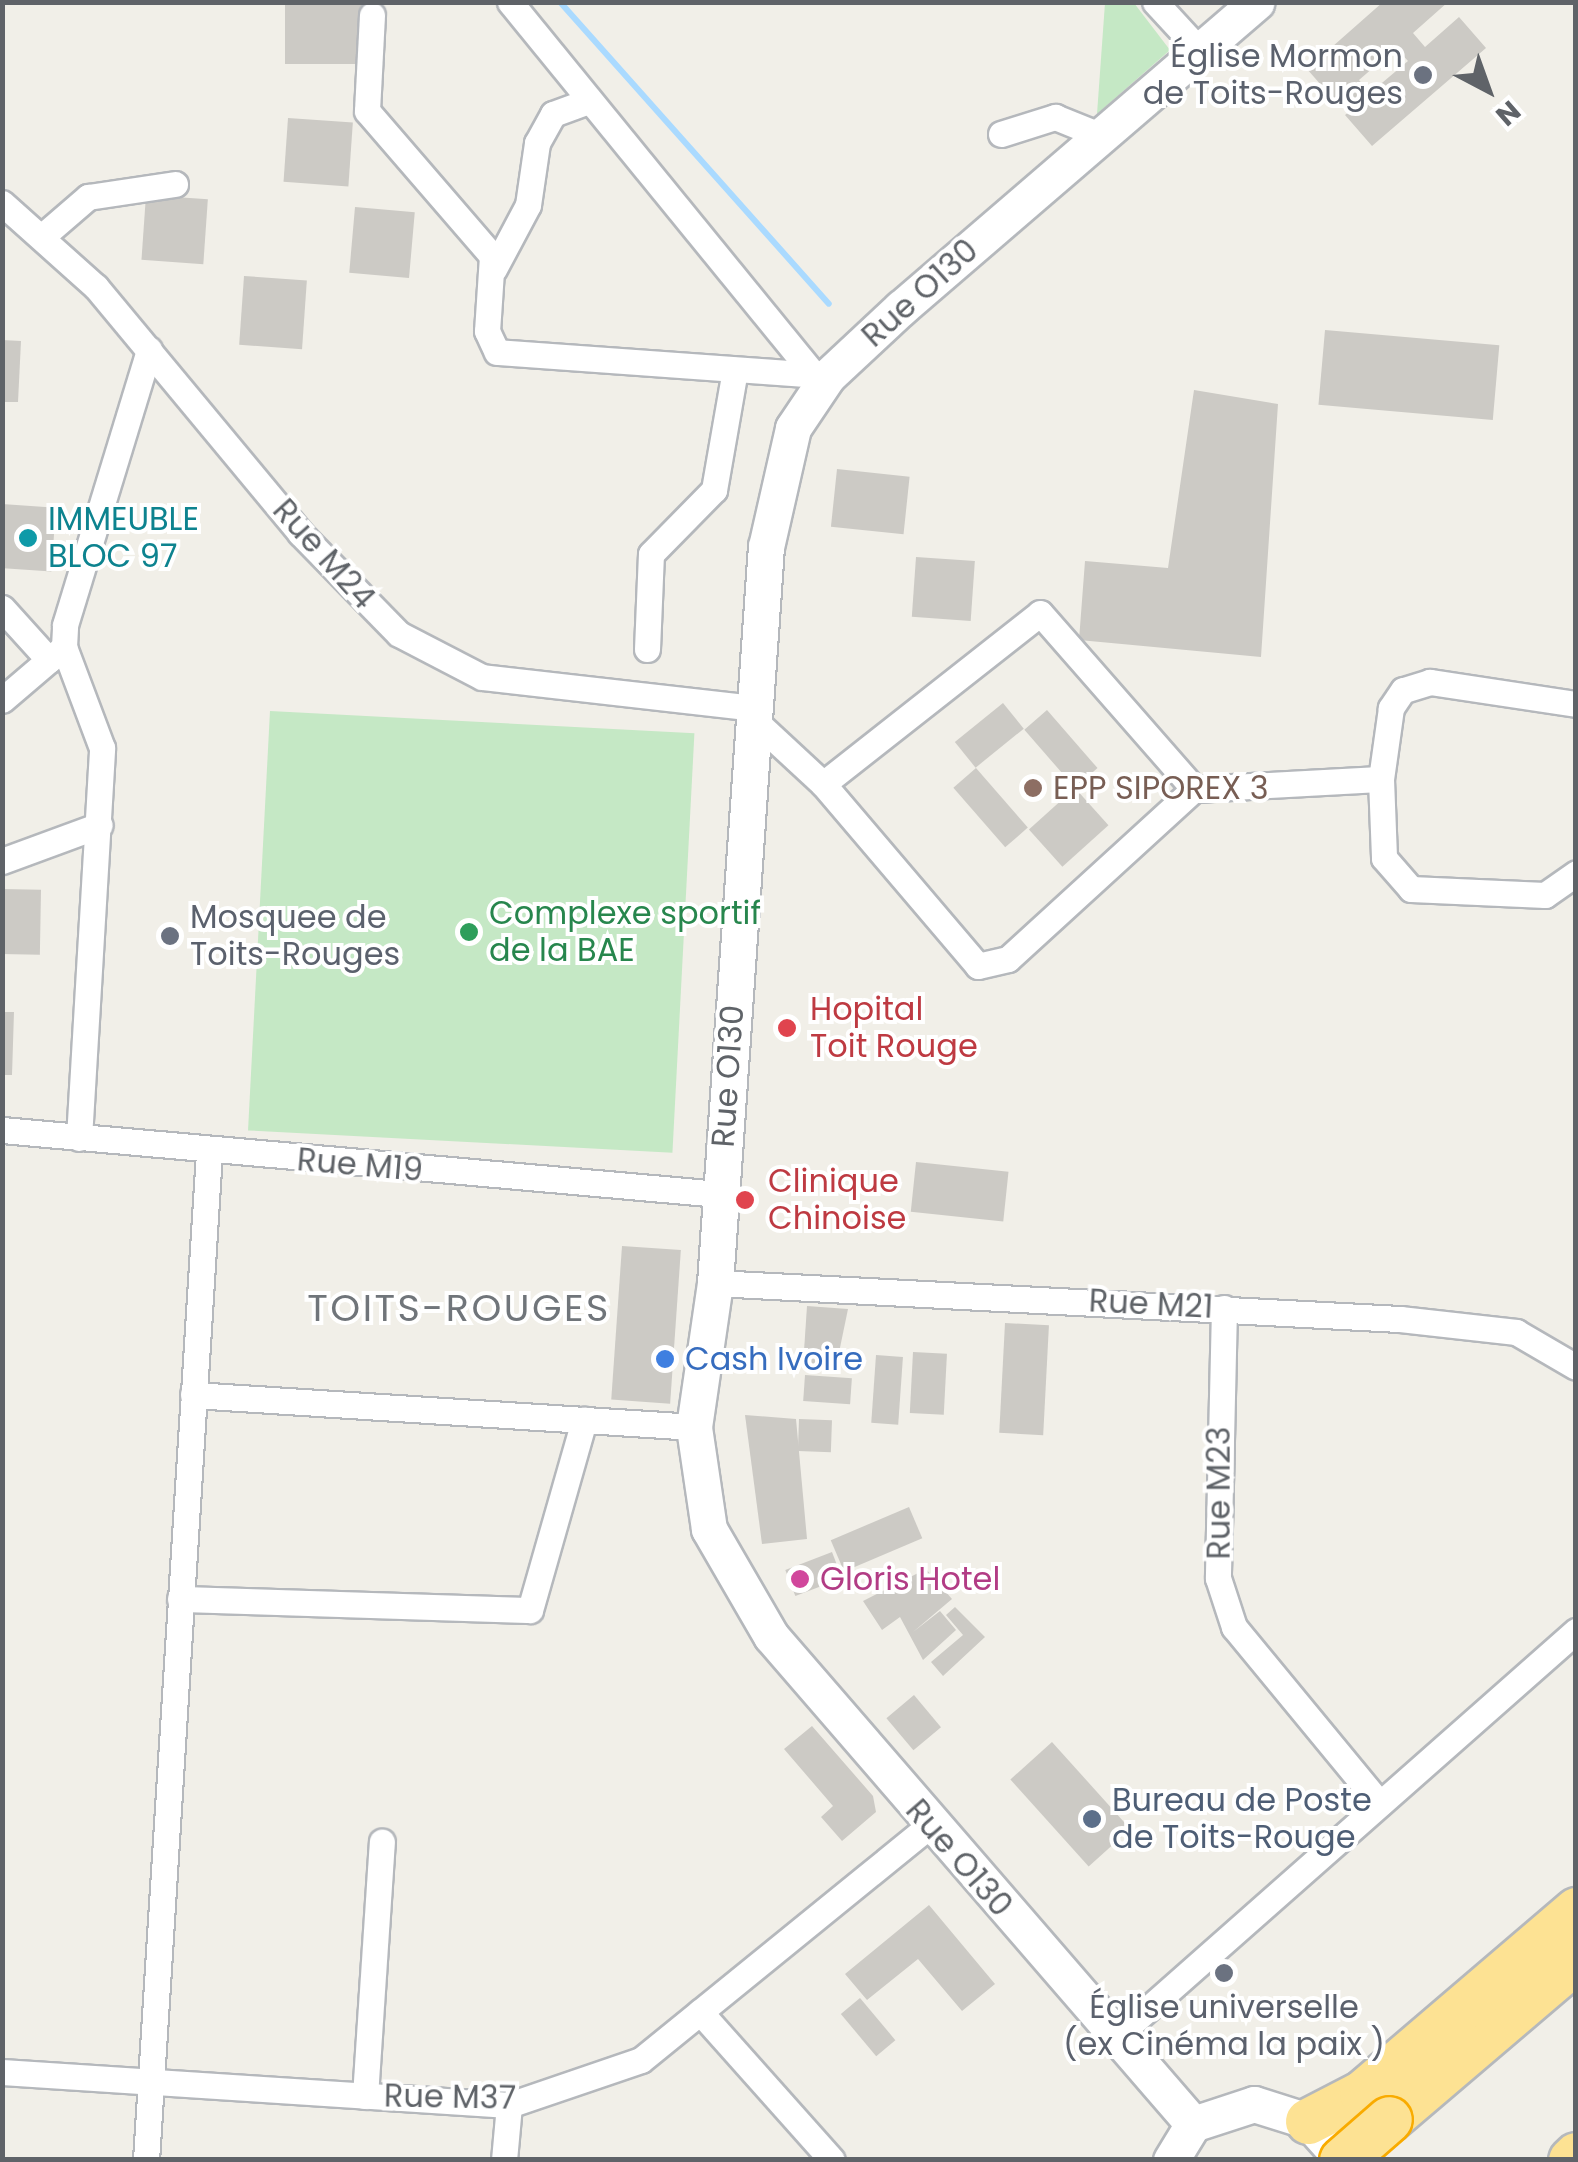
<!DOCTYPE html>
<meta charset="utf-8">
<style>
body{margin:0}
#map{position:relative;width:1578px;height:2162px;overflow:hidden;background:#f1efe8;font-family:Poppins,sans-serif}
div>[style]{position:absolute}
.green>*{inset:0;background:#c5e8c5;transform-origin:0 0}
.stream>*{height:6px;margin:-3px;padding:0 3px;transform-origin:3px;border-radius:3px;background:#aadaff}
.building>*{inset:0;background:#cccac5;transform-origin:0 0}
.roads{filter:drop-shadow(2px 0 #b5b8bc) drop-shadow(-2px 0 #b5b8bc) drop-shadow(0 2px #b5b8bc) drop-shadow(0 -2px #b5b8bc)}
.street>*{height:25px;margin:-12.5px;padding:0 12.5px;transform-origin:12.5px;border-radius:12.5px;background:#fff}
.secondary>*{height:35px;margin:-17.5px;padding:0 17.5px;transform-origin:17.5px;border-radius:17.5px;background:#fff}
.highway>*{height:45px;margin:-22.5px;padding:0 22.5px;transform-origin:22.5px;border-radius:22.5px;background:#fde293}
.bridges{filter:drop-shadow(2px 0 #f9ab00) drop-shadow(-2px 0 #f9ab00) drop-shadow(0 2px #f9ab00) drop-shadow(0 -2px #f9ab00)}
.highway-bridge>*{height:45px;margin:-22.5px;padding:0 22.5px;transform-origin:22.5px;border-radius:22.5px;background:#fde293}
.dots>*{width:28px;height:28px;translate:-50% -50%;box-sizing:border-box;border:5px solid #fff;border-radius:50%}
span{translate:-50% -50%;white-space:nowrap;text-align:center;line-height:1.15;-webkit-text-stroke:8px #fff;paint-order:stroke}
.worship-label{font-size:32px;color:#5b616d}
.right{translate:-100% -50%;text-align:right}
.left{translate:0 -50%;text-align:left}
.street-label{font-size:32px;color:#5f6368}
.culture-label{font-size:32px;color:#0d838f}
.education-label{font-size:32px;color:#785e54}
.leisure-label{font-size:32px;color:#27864d}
.health-label{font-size:32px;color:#be3a42}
.shop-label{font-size:32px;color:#366cbe}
.hotel-label{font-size:32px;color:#b23c85}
.service-label{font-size:32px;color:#4e5e75}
.quarter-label{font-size:38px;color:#70757a;letter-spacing:2.5px}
.frame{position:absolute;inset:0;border:5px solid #5f6368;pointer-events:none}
.north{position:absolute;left:1438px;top:40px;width:100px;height:100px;-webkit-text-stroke:8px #fff;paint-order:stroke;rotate:139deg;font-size:28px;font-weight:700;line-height:40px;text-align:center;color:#5f6368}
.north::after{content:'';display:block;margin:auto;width:35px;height:45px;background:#5f6368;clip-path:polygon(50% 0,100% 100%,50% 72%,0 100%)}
</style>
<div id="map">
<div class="green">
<i style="clip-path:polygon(1105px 3px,1134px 3px,1170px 50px,1097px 114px)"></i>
<i style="left:270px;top:711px;width:425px;height:420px;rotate:3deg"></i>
</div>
<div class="stream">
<i style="left:560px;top:2px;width:404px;rotate:48.3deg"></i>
</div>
<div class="building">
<i style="left:285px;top:2px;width:77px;height:62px"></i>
<i style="clip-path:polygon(evenodd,1383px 2px,1448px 2px,1413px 33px,1425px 47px,1459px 17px,1486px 48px,1372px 146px,1345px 115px,1354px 108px,1342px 94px,1335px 101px,1307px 69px,1383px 2px,1396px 48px,1408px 61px,1370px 93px,1359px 80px,1396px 48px)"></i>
<i style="left:288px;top:118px;width:65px;height:64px;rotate:4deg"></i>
<i style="left:146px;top:195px;width:62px;height:65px;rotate:4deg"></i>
<i style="left:355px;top:207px;width:60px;height:66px;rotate:5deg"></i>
<i style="left:244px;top:276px;width:63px;height:69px;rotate:4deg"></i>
<i style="left:1325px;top:330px;width:175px;height:75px;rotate:5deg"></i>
<i style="clip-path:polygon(2px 340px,21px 341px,18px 402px,2px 402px)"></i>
<i style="clip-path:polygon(1194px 390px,1278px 404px,1261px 657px,1079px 640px,1085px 561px,1168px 568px)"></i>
<i style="left:837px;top:469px;width:73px;height:58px;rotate:6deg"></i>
<i style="left:2px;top:504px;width:54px;height:64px;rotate:4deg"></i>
<i style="left:916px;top:557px;width:59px;height:60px;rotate:4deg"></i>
<i style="left:1003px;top:703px;width:33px;height:62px;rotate:51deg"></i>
<i style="left:1047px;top:710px;width:77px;height:30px;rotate:49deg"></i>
<i style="left:976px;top:768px;width:79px;height:30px;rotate:49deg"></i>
<i style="left:1075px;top:788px;width:50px;height:62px;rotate:48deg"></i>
<i style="left:2px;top:889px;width:39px;height:65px;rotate:1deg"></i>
<i style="clip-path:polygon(2px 1012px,14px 1012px,12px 1075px,2px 1075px)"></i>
<i style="left:916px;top:1162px;width:93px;height:50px;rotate:6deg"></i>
<i style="left:622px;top:1246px;width:59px;height:154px;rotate:4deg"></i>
<i style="clip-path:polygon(807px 1306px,848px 1309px,836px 1367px,803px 1366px)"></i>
<i style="left:1005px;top:1323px;width:44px;height:110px;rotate:3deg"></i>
<i style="left:913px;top:1352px;width:34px;height:61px;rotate:3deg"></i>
<i style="left:876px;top:1355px;width:27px;height:68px;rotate:4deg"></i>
<i style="left:805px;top:1375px;width:47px;height:26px;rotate:4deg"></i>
<i style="clip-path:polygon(745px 1415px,796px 1419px,807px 1539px,762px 1544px)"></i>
<i style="left:799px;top:1419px;width:33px;height:32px;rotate:2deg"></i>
<i style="left:909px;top:1507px;width:34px;height:85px;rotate:67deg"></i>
<i style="left:832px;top:1552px;width:28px;height:50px;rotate:69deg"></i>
<i style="clip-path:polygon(926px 1569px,952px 1599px,913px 1632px,940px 1611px,956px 1630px,923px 1660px,900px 1617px,882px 1630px,863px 1601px)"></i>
<i style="clip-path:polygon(955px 1607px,985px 1637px,943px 1676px,931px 1662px,963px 1635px,946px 1615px)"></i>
<i style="left:914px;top:1695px;width:42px;height:36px;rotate:50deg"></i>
<i style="clip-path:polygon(812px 1726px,873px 1796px,876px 1812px,842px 1841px,821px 1817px,833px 1806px,784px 1749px)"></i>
<i style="left:1052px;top:1742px;width:117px;height:56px;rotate:48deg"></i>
<i style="clip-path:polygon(929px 1905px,995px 1984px,962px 2011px,918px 1959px,867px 2000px,845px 1974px)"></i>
<i style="left:860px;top:1998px;width:55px;height:25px;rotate:50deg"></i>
</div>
<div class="roads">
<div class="street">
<i style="left:510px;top:2px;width:476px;rotate:50.8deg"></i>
<i style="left:1155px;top:2px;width:69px;rotate:47.3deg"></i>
<i style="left:372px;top:15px;width:96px;rotate:93deg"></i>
<i style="left:367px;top:111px;width:191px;rotate:49.2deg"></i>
<i style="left:492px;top:256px;width:75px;rotate:93.8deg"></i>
<i style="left:487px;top:331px;width:23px;rotate:65deg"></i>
<i style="left:497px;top:352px;width:332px;rotate:4.1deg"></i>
<i style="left:1001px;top:134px;width:57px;rotate:-17.5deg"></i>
<i style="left:1055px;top:117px;width:51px;rotate:22deg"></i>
<i style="left:2px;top:203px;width:126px;rotate:41.8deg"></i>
<i style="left:96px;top:287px;width:320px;rotate:50.3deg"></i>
<i style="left:300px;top:533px;width:141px;rotate:45.6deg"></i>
<i style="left:399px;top:634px;width:93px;rotate:27.4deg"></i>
<i style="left:482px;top:677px;width:274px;rotate:6.5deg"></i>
<i style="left:45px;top:234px;width:57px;rotate:-40.7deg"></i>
<i style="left:88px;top:197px;width:88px;rotate:-8.5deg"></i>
<i style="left:494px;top:269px;width:72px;rotate:-62deg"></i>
<i style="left:528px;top:205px;width:63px;rotate:-81.7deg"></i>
<i style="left:537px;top:143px;width:33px;rotate:-61deg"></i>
<i style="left:553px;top:114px;width:37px;rotate:-20deg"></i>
<i style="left:2px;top:608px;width:70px;rotate:47.9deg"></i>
<i style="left:1040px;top:613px;width:234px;rotate:48.8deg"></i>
<i style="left:1194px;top:789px;width:252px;rotate:137.6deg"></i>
<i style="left:1008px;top:959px;width:31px;rotate:167deg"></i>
<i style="left:978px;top:966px;width:239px;rotate:-130.4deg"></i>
<i style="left:823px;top:784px;width:276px;rotate:-38.2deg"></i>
<i style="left:647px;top:649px;width:95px;rotate:-87.6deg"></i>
<i style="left:651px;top:554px;width:90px;rotate:-45.5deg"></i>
<i style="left:714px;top:490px;width:122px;rotate:-80.1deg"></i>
<i style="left:2px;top:700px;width:82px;rotate:-40.5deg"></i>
<i style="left:1576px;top:704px;width:148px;rotate:-171.4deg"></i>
<i style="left:1430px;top:682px;width:28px;rotate:163deg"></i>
<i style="left:1403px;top:690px;width:22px;rotate:124deg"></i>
<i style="left:1391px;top:708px;width:72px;rotate:98deg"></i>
<i style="left:1381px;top:779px;width:79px;rotate:87.8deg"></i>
<i style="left:1384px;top:858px;width:41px;rotate:48.9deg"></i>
<i style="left:1411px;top:889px;width:134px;rotate:2.6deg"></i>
<i style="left:1545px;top:895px;width:38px;rotate:-35deg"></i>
<i style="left:754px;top:720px;width:94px;rotate:42.8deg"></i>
<i style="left:1194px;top:789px;width:187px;rotate:-3.1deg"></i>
<i style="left:2px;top:861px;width:104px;rotate:-20.2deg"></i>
<i style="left:2px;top:1130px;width:720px;rotate:5.1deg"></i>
<i style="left:79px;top:1138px;width:391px;rotate:-86.6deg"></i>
<i style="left:102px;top:748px;width:108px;rotate:-110.6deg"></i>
<i style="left:64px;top:647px;width:22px;rotate:-87deg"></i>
<i style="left:65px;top:625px;width:288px;rotate:-73deg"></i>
<i style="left:715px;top:1283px;width:686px;rotate:3.01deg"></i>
<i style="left:1400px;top:1319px;width:117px;rotate:6.4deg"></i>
<i style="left:1516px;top:1332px;width:69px;rotate:30.3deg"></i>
<i style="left:1224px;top:1308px;width:270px;rotate:91.3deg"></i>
<i style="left:1218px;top:1578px;width:52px;rotate:71.9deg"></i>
<i style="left:1234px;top:1627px;width:229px;rotate:50.5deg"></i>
<i style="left:193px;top:1395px;width:502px;rotate:3.65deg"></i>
<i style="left:180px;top:1599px;width:350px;rotate:1.8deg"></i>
<i style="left:530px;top:1610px;width:198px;rotate:-74.1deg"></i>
<i style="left:700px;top:2012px;width:198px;rotate:48.3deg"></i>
<i style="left:1116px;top:2037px;width:614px;rotate:-41.43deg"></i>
<i style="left:2px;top:2072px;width:508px;rotate:3.72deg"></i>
<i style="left:509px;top:2105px;width:139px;rotate:-18.8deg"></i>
<i style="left:641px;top:2060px;width:371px;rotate:-39.1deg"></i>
<i style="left:365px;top:2096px;width:255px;rotate:-86.2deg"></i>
<i style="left:146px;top:2160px;width:1010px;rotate:-86.42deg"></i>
<i style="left:504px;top:2160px;width:55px;rotate:-84.8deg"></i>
</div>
<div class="secondary">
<i style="left:1193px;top:2124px;width:645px;rotate:-130.85deg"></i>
<i style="left:771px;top:1636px;width:124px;rotate:-120.1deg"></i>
<i style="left:709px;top:1529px;width:103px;rotate:-98.4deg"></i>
<i style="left:694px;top:1427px;width:146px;rotate:-81.7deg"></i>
<i style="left:715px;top:1283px;width:738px;rotate:-86.04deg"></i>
<i style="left:766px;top:547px;width:122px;rotate:-77.2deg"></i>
<i style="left:793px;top:428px;width:63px;rotate:-56.1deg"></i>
<i style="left:828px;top:376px;width:100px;rotate:-43deg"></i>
<i style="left:901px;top:308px;width:469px;rotate:-40.7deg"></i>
<i style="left:1171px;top:2160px;width:42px;rotate:-58.6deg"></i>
<i style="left:1193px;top:2124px;width:64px;rotate:-18.2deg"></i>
<i style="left:1254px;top:2104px;width:57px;rotate:17.5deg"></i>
<i style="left:1308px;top:2121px;width:52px;rotate:48.1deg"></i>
</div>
<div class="highway">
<i style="left:1389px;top:2119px;width:245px;rotate:-40.4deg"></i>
<i style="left:1308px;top:2121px;width:61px;rotate:-27.4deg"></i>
<i style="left:1362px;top:2093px;width:282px;rotate:-40.5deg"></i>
<i style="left:1571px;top:2160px;width:7px;rotate:-45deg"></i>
</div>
</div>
<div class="bridges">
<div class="highway-bridge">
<i style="left:1342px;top:2160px;width:62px;rotate:-41.1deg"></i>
</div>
</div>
<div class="dots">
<i style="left:1423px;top:75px;background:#6b7280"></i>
<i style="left:28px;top:538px;background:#0f9aa8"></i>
<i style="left:1033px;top:788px;background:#8d6e63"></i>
<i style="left:469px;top:932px;background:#2e9e5b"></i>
<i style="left:170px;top:936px;background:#6b7280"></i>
<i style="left:787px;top:1028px;background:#e0444e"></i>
<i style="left:745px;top:1200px;background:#e0444e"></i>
<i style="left:665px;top:1359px;background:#3f7fe0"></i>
<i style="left:800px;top:1579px;background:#d1479c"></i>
<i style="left:1092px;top:1819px;background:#5c6f8a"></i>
<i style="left:1224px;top:1973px;background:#6b7280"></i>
</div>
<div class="worship-label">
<span class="right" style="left:1403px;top:75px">Église Mormon<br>de Toits-Rouges</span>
<span class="left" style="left:190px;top:936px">Mosquee de<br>Toits-Rouges</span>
<span style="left:1224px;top:2026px">Église universelle<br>(ex Cinéma la paix )</span>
</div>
<div class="street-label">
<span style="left:920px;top:293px;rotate:-42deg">Rue O130</span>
<span style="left:324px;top:554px;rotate:48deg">Rue M24</span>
<span style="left:728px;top:1076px;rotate:-86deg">Rue O130</span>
<span style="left:360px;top:1165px;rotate:5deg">Rue M19</span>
<span style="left:1151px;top:1304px;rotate:3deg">Rue M21</span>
<span style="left:1219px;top:1493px;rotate:-90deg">Rue M23</span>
<span style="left:959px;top:1858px;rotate:49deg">Rue O130</span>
<span style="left:450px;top:2097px;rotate:1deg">Rue M37</span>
</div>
<div class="culture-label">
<span class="left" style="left:48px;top:538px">IMMEUBLE<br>BLOC 97</span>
</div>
<div class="education-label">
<span class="left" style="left:1053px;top:788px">EPP SIPOREX 3</span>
</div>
<div class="leisure-label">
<span class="left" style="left:489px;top:932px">Complexe sportif<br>de la BAE</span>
</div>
<div class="health-label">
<span class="left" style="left:810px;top:1028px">Hopital<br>Toit Rouge</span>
<span class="left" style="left:768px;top:1200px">Clinique<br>Chinoise</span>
</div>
<div class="shop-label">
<span class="left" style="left:685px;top:1359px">Cash Ivoire</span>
</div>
<div class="hotel-label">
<span class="left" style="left:820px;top:1579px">Gloris Hotel</span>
</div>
<div class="service-label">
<span class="left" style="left:1112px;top:1819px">Bureau de Poste<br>de Toits-Rouge</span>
</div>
<div class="quarter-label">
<span style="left:459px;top:1308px">TOITS-ROUGES</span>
</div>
<div class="frame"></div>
<div class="north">N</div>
</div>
